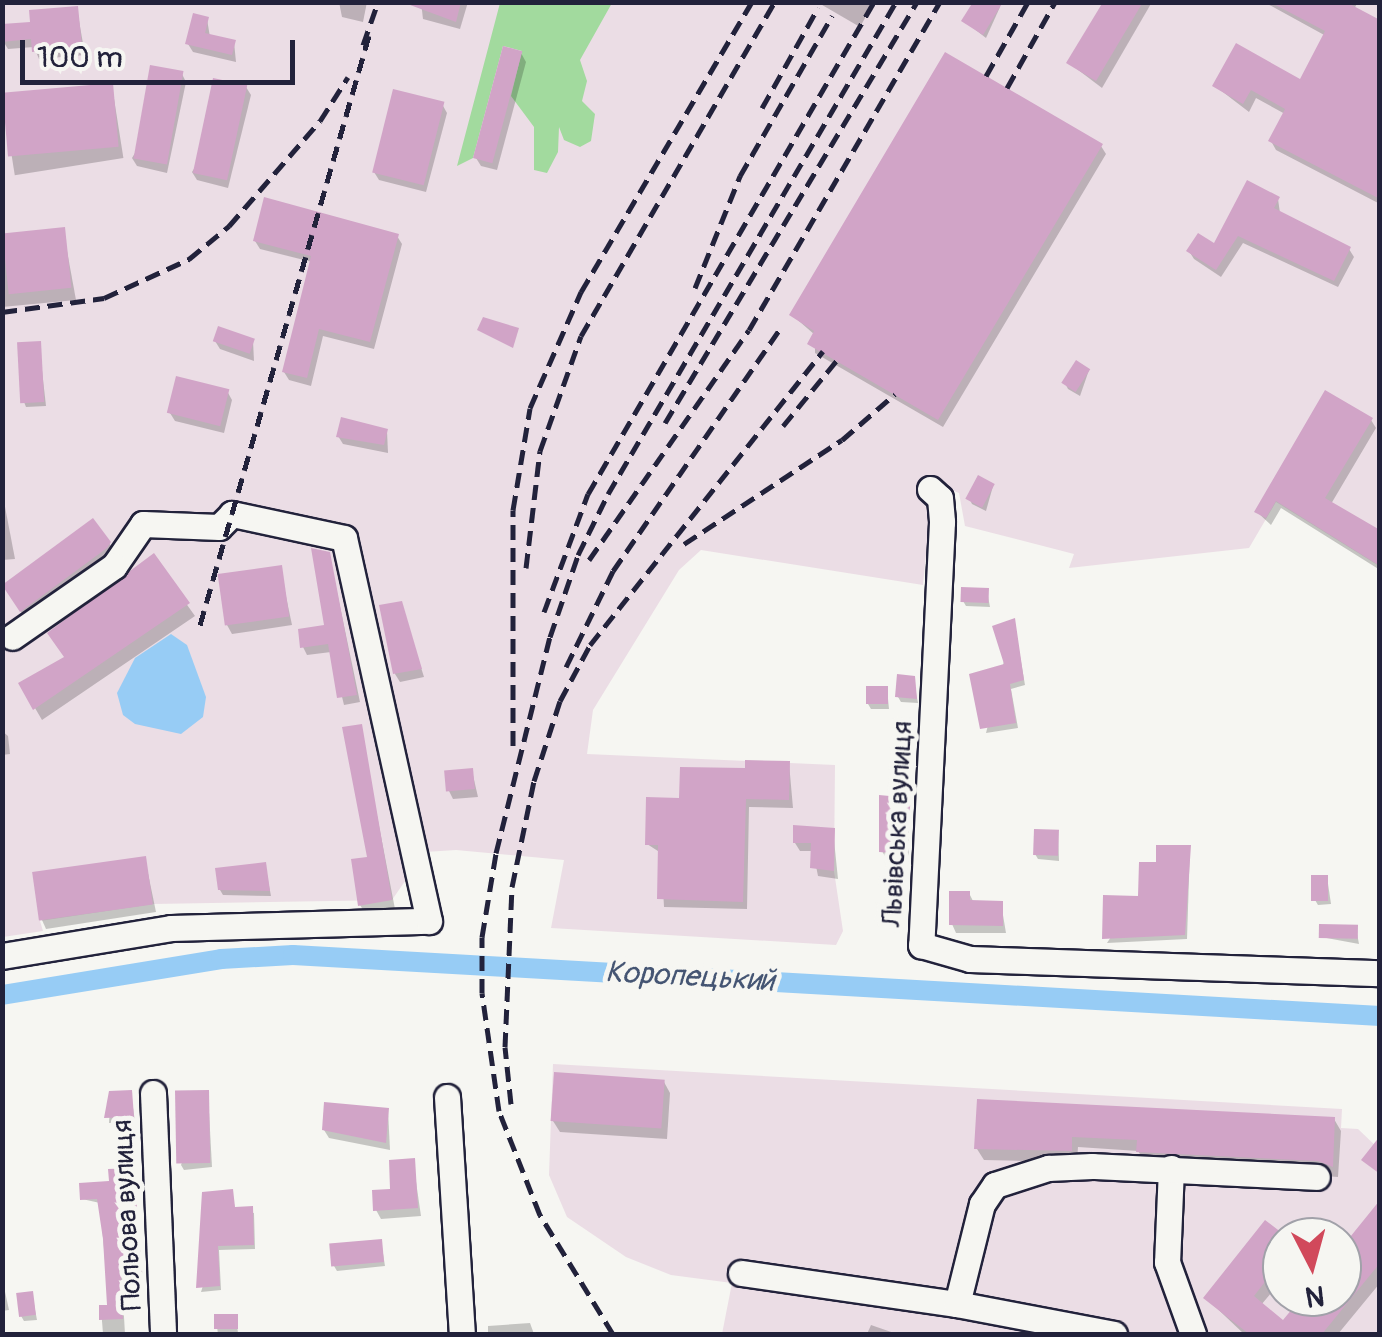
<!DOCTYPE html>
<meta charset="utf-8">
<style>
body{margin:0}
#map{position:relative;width:1382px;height:1337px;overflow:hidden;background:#f6f6f2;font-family:Pangolin,sans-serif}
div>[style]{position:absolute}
.built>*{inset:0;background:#ebdde5}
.green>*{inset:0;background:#a2da9e}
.water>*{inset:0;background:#97ccf5}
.shadow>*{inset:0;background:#0003;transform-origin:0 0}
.canal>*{height:20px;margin:-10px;padding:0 10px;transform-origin:10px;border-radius:10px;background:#97ccf5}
.building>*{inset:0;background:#d1a4c7;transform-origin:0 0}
.roads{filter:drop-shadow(2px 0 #22223b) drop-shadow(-2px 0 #22223b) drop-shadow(0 2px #22223b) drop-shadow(0 -2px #22223b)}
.minor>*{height:25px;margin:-12.5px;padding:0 12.5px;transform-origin:12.5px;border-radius:12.5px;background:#f6f6f2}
.rail>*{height:5px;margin-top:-2.5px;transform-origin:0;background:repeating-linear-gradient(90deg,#22223b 0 15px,transparent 0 23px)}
span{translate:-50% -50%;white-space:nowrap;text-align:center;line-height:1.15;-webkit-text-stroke:10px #f6f6f2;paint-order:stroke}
.street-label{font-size:28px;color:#22223b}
.water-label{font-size:30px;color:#455573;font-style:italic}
.frame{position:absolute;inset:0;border:5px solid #22223b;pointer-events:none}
.north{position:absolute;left:1262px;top:1217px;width:100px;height:100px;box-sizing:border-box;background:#f6f6f2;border:2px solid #a1a1a9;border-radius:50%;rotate:174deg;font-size:28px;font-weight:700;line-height:40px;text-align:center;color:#22223b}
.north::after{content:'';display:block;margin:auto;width:35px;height:45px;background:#d1495b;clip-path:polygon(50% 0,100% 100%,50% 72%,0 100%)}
.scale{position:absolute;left:20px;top:40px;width:275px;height:45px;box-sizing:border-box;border:5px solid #22223b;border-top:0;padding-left:12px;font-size:30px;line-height:35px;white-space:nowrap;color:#22223b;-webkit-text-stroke:8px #f6f6f2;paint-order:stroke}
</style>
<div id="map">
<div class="built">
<i style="clip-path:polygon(3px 3px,1379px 3px,1379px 566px,1276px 502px,1249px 548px,1069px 568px,1074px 554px,965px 526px,959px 493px,933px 483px,923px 585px,701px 550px,679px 570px,593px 710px,587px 754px,835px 765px,834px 871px,843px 931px,836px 945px,551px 928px,564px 860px,456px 850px,425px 852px,392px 900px,153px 904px,40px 921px,43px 931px,3px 937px)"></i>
<i style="clip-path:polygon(evenodd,553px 1064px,1342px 1109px,1341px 1128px,1358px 1129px,1379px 1149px,1379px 1334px,722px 1334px,732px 1283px,671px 1275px,626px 1257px,567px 1217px,549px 1175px,553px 1064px,1282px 1237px,1342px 1237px,1342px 1297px,1282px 1297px,1282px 1237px)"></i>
</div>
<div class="green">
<i style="clip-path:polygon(500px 3px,612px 3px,580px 60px,587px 81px,582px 101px,595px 114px,591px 141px,580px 147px,564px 140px,559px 127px,558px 152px,547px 173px,534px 170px,534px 127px,511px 96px,522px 51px,503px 46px,473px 158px,457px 166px)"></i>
</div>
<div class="water">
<i style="clip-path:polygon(171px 634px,187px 645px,206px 697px,203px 717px,181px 734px,135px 724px,123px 715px,117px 693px,135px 658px)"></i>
</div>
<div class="shadow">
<i style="clip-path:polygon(339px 2px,367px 2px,363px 22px,342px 17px)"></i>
<i style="clip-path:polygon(421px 2px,468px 2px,460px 29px,423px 19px)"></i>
<i style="clip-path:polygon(817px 2px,874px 2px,860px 27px)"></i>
<i style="clip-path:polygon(1105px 2px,1152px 2px,1102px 88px,1069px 63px)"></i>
<i style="clip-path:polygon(1264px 2px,1358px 2px,1354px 9px,1380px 23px,1380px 204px,1276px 150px,1271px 141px,1285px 114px,1256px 98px,1249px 112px,1215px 86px,1301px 82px,1326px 36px)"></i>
<i style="clip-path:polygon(1000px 7px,986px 38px,964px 21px)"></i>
<i style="clip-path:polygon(77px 9px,85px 55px,39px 59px,34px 47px,8px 49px,3px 41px)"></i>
<i style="clip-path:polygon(207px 19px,210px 37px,234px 42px,236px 62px,193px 52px,188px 44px)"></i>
<i style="clip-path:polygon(521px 53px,526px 62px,497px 170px,481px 166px,476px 158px)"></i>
<i style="clip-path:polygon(182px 74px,186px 82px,167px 173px,137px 166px,132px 158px)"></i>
<i style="left:112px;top:86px;width:73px;height:110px;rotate:81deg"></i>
<i style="clip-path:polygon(246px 87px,251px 95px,228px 188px,197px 180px,192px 172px)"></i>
<i style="clip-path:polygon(442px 104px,447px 113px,426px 192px,379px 180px,374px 172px)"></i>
<i style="clip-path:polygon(1101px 146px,1106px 154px,943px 427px,815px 353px,815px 335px,792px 315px)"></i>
<i style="clip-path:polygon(1278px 199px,1280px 213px,1349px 249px,1354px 257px,1338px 287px,1243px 243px,1221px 277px,1194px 259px,1189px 251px,1215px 247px)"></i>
<i style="clip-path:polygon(63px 229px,76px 300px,2px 307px,2px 235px)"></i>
<i style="clip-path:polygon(397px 236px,402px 244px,374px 349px,323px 336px,311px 386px,289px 380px,284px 372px,312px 262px,260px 249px,255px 241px)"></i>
<i style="clip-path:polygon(215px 341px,253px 341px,254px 361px,220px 349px)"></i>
<i style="clip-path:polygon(39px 344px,46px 406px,26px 407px,24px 402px)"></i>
<i style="clip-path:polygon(1089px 370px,1080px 396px,1068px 389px,1065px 383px)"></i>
<i style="clip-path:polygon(227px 391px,232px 400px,224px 433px,175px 421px,170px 413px)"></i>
<i style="clip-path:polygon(1371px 420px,1376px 428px,1331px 504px,1380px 533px,1380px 570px,1281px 508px,1271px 525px,1257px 512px)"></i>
<i style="clip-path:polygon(387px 431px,388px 453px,343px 444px,338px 436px)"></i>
<i style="clip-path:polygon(993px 486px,986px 511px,972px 504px,969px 498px)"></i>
<i style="clip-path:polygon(2px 491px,15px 559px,2px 560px)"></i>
<i style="clip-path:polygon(109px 543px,114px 551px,26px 619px,4px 587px)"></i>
<i style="clip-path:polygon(329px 554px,360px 702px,344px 705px,331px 652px,307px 655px,303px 647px,327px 628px)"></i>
<i style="clip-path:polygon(153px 557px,195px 616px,42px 720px,21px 684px,67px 659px)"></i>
<i style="clip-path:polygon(280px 568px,292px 625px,232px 634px,227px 625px)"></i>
<i style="clip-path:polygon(987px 591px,990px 607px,966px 606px,963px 601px)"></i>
<i style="clip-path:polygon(401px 603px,424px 677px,400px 682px,395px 674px)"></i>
<i style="clip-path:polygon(1014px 621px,1025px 685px,1011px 689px,1018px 728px,986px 733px)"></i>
<i style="clip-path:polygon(913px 678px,918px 703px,901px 702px,898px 697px)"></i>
<i style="clip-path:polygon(887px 689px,889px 709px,871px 709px,868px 704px)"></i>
<i style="clip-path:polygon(360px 727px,395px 909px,365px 913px,360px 905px,370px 859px)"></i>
<i style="clip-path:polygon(2px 731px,8px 736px,10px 754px,2px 755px)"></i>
<i style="clip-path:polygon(789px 763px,793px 808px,749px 807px,747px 909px,664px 907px,661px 853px,647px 844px,682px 800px,747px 771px)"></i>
<i style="clip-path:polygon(472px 771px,478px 797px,453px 799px,449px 791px)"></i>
<i style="clip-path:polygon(909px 801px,909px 862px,887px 860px,882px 851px)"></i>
<i style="clip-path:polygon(833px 830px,838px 879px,818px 876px,813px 851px,800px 851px,795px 843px)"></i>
<i style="clip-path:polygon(1058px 833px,1059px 861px,1038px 859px,1035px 854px)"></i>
<i style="clip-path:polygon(1190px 848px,1187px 939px,1107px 943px,1158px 865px)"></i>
<i style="clip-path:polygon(145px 859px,156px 912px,46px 929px,42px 920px)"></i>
<i style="clip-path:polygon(265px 865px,271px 896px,223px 895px,220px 890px)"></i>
<i style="clip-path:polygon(1327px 877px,1331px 904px,1318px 905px,1315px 900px)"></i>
<i style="clip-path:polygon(969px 893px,974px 903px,1001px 903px,1006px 933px,956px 933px,952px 924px)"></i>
<i style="clip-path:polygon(1356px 928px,1359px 944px,1321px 937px)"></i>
<i style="clip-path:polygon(664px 1082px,670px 1093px,667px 1139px,560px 1132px,553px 1121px)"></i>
<i style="clip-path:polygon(131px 1093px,135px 1122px,109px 1123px,111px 1094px)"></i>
<i style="clip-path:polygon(208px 1093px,212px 1167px,184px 1170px,181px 1165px)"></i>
<i style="clip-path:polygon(979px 1101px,1334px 1119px,1341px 1131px,1338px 1177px,1146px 1163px,1138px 1151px,1078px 1147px,1077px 1162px,984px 1160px,977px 1149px)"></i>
<i style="clip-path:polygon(388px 1110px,390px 1150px,329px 1138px,324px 1130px)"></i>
<i style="clip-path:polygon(413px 1161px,421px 1216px,381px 1219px,376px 1210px)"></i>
<i style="clip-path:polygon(133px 1170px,143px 1281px,122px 1282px,125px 1334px,103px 1334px,101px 1308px,109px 1307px,100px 1203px,82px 1199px)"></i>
<i style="clip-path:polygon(232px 1192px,235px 1209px,254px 1213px,255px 1249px,219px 1250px,221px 1290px,201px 1292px)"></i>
<i style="clip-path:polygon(1380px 1219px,1380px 1283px,1338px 1334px,1244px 1334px,1206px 1298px,1266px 1224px,1283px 1237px,1282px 1280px,1261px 1305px,1284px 1323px,1305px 1297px,1342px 1297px,1342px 1251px)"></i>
<i style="clip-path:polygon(381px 1241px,385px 1266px,337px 1271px,334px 1266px)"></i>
<i style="clip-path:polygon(2px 1278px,9px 1310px,2px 1311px)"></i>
<i style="clip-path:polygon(32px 1294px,37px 1320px,24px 1321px,21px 1316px)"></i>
<i style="left:236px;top:1317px;width:17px;height:20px;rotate:83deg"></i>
<i style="clip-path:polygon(530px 1323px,534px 1334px,488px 1334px,488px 1326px)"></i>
<i style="clip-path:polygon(871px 1325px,897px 1334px,867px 1334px)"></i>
</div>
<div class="canal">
<i style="left:2px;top:995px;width:222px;rotate:-9.3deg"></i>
<i style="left:221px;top:959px;width:72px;rotate:-3.2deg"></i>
<i style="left:293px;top:955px;width:1089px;rotate:3.21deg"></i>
</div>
<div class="building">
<i style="clip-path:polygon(402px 2px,461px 2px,456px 22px)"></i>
<i style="clip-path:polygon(973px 2px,1003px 2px,983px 35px,961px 21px)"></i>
<i style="clip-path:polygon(1103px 2px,1143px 2px,1096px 81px,1066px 63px)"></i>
<i style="clip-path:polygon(1270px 2px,1346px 2px,1380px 20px,1380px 199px,1268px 141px,1285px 109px,1251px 90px,1243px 104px,1212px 86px,1236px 43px,1300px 79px,1325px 31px)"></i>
<i style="clip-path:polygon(78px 6px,82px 47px,32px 52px,31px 39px,2px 42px,2px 24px,30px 22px,29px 10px)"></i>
<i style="clip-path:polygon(193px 13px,209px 17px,205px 33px,236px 40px,232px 55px,185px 44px)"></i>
<i style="left:503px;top:46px;width:20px;height:116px;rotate:15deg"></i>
<i style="clip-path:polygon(945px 52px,1103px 144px,938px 420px,807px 344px,814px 331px,789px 315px)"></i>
<i style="left:150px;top:65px;width:34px;height:95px;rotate:10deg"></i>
<i style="left:213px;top:78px;width:35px;height:97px;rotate:12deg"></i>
<i style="left:113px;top:83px;width:64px;height:111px;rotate:85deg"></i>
<i style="left:393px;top:89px;width:53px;height:86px;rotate:14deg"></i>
<i style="clip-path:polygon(1247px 180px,1280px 197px,1274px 208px,1351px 247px,1334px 281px,1238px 236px,1216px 270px,1186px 251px,1198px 233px,1214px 243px)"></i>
<i style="clip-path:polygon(264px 197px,399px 234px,370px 342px,319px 329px,307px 378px,282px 372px,311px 256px,253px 241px)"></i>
<i style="left:65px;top:227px;width:61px;height:63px;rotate:84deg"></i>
<i style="clip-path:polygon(483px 317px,519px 328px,513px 348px,477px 330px)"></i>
<i style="left:218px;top:326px;width:39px;height:16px;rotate:19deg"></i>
<i style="left:41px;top:341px;width:61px;height:24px;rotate:87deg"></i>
<i style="left:1076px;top:360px;width:17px;height:27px;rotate:33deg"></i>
<i style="left:176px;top:376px;width:55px;height:38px;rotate:14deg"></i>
<i style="clip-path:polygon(1325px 390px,1373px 418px,1325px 498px,1380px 530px,1380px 566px,1276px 501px,1266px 518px,1254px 512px)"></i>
<i style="clip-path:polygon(341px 417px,388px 429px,384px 445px,336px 437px)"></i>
<i style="left:978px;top:475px;width:19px;height:27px;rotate:28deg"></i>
<i style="clip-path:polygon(93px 518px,111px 542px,107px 548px,20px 612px,2px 585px)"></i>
<i style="clip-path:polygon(311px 548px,330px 552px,357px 695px,337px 698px,328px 644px,300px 648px,298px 629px,324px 625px)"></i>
<i style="clip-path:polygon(154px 553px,190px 603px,33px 710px,18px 683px,64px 657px,47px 633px)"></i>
<i style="left:282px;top:565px;width:52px;height:65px;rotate:82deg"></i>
<i style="left:961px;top:587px;width:28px;height:15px;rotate:2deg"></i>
<i style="clip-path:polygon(402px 601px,422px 669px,393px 674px,379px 605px)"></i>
<i style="clip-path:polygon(1015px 618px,1024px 680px,1010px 684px,1016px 723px,980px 729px,969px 674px,1004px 664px,992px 626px)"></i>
<i style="clip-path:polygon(897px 674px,915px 676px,917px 699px,895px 697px)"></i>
<i style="left:866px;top:686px;width:22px;height:18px"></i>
<i style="clip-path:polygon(362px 724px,392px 900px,358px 906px,351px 859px,367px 857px,342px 727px)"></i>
<i style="clip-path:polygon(745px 760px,790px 761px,789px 800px,746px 799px,743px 902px,657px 899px,658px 845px,645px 845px,646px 797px,679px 798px,680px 767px,745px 768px)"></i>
<i style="left:473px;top:768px;width:21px;height:29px;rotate:85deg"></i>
<i style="clip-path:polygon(879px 795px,911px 798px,905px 854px,879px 852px)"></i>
<i style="clip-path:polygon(793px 825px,835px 828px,834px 871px,810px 868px,811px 843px,793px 843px)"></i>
<i style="left:1034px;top:829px;width:25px;height:26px;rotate:2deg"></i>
<i style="clip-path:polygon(1156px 845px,1191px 845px,1185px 935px,1102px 939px,1103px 895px,1138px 896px,1139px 862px,1156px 862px)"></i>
<i style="left:146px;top:856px;width:49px;height:115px;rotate:82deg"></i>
<i style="clip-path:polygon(266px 862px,270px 891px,218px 890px,215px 868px)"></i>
<i style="left:1311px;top:875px;width:17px;height:26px"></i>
<i style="clip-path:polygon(949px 891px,970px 891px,970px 900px,1003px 901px,1003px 926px,949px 925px)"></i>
<i style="left:1319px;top:924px;width:39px;height:14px;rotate:1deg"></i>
<i style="left:554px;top:1072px;width:111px;height:49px;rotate:4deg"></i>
<i style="clip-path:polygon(132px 1090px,134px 1117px,104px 1118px,109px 1091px)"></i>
<i style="left:209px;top:1090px;width:73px;height:34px;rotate:89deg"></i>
<i style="clip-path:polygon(977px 1099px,1335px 1117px,1333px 1167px,1318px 1161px,1136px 1152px,1137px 1140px,1072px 1137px,1072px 1151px,974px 1149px)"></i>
<i style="clip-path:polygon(324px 1102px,389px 1108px,386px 1143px,322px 1130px)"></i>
<i style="clip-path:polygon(1380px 1136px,1380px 1174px,1361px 1160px)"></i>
<i style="clip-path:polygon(415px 1158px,418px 1208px,373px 1211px,372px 1190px,390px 1189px,389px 1160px)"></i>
<i style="clip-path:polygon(134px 1168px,142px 1277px,121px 1278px,123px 1319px,99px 1320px,99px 1305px,107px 1305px,103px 1239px,97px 1199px,80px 1200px,79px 1183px,109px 1181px,108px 1169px)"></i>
<i style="clip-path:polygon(233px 1189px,235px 1207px,253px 1206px,254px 1245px,218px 1246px,220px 1286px,196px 1288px,202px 1192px)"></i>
<i style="clip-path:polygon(1380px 1200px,1380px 1263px,1322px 1334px,1249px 1334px,1203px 1298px,1265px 1220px,1282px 1233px,1282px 1260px,1254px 1296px,1283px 1320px,1302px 1297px,1342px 1297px,1342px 1247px)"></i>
<i style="left:382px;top:1239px;width:23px;height:53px;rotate:85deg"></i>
<i style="left:33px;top:1291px;width:24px;height:17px;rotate:83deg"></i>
<i style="left:238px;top:1314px;width:15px;height:24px;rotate:90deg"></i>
</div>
<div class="roads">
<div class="minor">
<i style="left:930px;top:489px;width:13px;rotate:42deg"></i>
<i style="left:940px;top:498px;width:24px;rotate:85deg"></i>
<i style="left:942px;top:522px;width:424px;rotate:92.8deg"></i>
<i style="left:921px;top:945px;width:51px;rotate:15.9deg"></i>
<i style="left:970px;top:959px;width:410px;rotate:2deg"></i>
<i style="left:2px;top:956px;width:171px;rotate:-9.4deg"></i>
<i style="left:171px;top:928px;width:258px;rotate:-1.6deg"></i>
<i style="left:429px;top:921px;width:392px;rotate:-102.5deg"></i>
<i style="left:344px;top:538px;width:115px;rotate:-167.9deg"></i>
<i style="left:232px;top:514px;width:18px;rotate:135deg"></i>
<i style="left:219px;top:527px;width:76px;rotate:-177.7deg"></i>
<i style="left:143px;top:524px;width:51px;rotate:124.6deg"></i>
<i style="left:114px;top:566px;width:124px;rotate:145.2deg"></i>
<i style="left:153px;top:1093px;width:241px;rotate:87.6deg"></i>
<i style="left:447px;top:1097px;width:237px;rotate:86.4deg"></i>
<i style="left:1171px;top:1168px;width:94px;rotate:92.4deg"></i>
<i style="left:1167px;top:1262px;width:77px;rotate:70.1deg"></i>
<i style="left:741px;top:1273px;width:218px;rotate:8.2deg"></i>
<i style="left:1114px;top:1334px;width:160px;rotate:-169.2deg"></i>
<i style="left:957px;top:1304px;width:103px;rotate:-76deg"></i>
<i style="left:982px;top:1204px;width:23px;rotate:-56deg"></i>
<i style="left:995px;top:1185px;width:56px;rotate:-17.8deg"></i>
<i style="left:1048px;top:1168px;width:44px;rotate:-2.6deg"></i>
<i style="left:1092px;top:1166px;width:225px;rotate:2.8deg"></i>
</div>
</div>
<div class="rail">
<i style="left:363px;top:45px;width:46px;rotate:-70.8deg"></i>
<i style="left:986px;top:76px;width:85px;rotate:-60.4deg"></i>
<i style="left:1007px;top:88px;width:98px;rotate:-60.8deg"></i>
<i style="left:762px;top:108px;width:115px;rotate:-60.8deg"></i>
<i style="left:695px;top:288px;width:121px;rotate:-68.1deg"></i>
<i style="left:740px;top:176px;width:185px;rotate:-60.1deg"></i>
<i style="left:2px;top:312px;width:103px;rotate:-7.8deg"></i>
<i style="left:104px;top:298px;width:94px;rotate:-24.6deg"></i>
<i style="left:189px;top:259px;width:52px;rotate:-39.5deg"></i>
<i style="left:229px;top:226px;width:139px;rotate:-49.1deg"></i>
<i style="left:320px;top:121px;width:52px;rotate:-57.5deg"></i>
<i style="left:665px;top:423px;width:491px;rotate:-59.1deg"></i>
<i style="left:783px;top:426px;width:85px;rotate:-50.7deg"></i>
<i style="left:684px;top:544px;width:189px;rotate:-33.4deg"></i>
<i style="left:842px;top:440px;width:70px;rotate:-41deg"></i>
<i style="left:589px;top:560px;width:280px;rotate:-55.2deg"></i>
<i style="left:749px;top:330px;width:380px;rotate:-59.8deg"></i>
<i style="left:526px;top:568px;width:118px;rotate:-83.2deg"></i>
<i style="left:540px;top:451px;width:122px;rotate:-70.4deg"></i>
<i style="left:581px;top:336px;width:386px;rotate:-59.9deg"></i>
<i style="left:544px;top:612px;width:126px;rotate:-69.6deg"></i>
<i style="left:588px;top:494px;width:569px;rotate:-59.83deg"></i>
<i style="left:200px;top:625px;width:617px;rotate:-74deg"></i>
<i style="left:566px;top:667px;width:107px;rotate:-63.9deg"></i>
<i style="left:613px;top:571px;width:298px;rotate:-55.4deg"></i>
<i style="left:513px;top:746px;width:236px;rotate:-90deg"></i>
<i style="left:513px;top:510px;width:103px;rotate:-80.5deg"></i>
<i style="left:530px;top:408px;width:127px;rotate:-66.3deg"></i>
<i style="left:581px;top:292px;width:337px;rotate:-59.5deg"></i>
<i style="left:511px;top:1104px;width:57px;rotate:-96deg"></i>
<i style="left:505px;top:1047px;width:160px;rotate:-87.5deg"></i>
<i style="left:512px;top:887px;width:108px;rotate:-78.3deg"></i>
<i style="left:534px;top:781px;width:84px;rotate:-72deg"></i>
<i style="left:560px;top:701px;width:64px;rotate:-61.8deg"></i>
<i style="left:590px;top:645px;width:375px;rotate:-51.6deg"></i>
<i style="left:613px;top:1334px;width:140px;rotate:-121.5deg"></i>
<i style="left:540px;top:1215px;width:112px;rotate:-111.5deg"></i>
<i style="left:499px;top:1111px;width:119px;rotate:-98.2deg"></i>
<i style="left:482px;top:993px;width:56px;rotate:-90deg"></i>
<i style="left:482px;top:937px;width:85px;rotate:-80.5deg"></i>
<i style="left:496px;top:853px;width:223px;rotate:-76deg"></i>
<i style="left:550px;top:637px;width:87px;rotate:-71.1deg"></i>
<i style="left:578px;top:555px;width:68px;rotate:-63.8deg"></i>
<i style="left:608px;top:494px;width:570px;rotate:-59.66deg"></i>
</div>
<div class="street-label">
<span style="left:898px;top:824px;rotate:-87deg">Львівська вулиця</span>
<span style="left:128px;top:1215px;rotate:-93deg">Польова вулиця</span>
</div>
<div class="water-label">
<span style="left:690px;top:977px;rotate:3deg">Коропецький</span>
</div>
<div class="frame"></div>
<div class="north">N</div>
<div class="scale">100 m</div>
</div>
